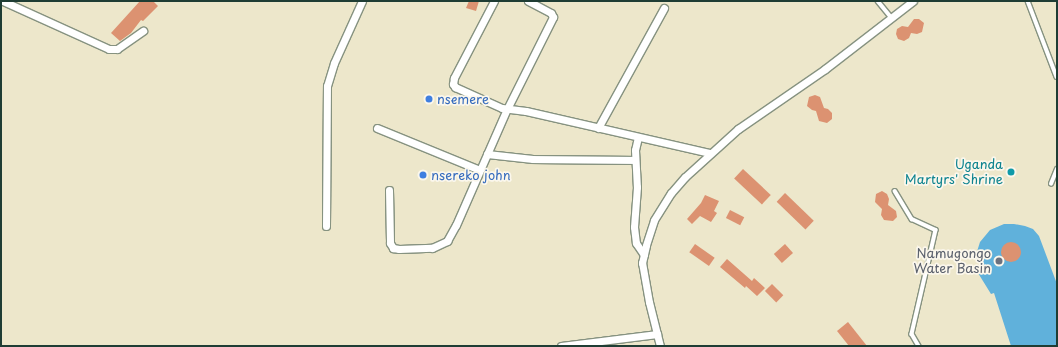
<!DOCTYPE html>
<style>
body{margin:0}
#map{position:relative;width:1058px;height:347px;overflow:hidden;background:#ede7cb;font-family:"Playpen Sans",sans-serif}
div>[style]{position:absolute}
.water>*{inset:0;background:#60b1db}
.building>*{inset:0;background:#dc9271;transform-origin:0 0}
.round{border-radius:50%}
.roads{filter:drop-shadow(1px 0 #869280) drop-shadow(-1px 0 #869280) drop-shadow(0 1px #869280) drop-shadow(0 -1px #869280)}
.service>*{height:3.5px;margin:-1.75px;padding:0 1.75px;transform-origin:1.75px;border-radius:1.75px;background:#fff}
.minor>*{height:7px;margin:-3.5px;padding:0 3.5px;transform-origin:3.5px;border-radius:3.5px;background:#fff}
.dots>*{width:11px;height:11px;translate:-50% -50%;box-sizing:border-box;border:2px solid #fbf7ec;border-radius:50%}
span{translate:-50% -50%;white-space:nowrap;text-align:center;line-height:1.15;-webkit-text-stroke:3.5px #fbf7ec;paint-order:stroke}
.shop-label{font-size:13px;color:#366cbe}
.left{translate:0 -50%;text-align:left}
.culture-label{font-size:13px;color:#0d838f}
.right{translate:-100% -50%;text-align:right}
.worship-label{font-size:13px;color:#5b616d}
.frame{position:absolute;inset:0;border:2px solid #1f3d34;pointer-events:none}
</style>
<div id="map">
<div class="water">
<i style="clip-path:polygon(1004px 224px,1014px 224px,1025px 226px,1033px 229px,1039px 236px,1057px 284px,1057px 346px,1011px 346px,994px 293px,991px 294px,978px 273px,983px 267px,975px 258px,980px 242px,990px 230px)"></i>
</div>
<div class="building">
<i style="clip-path:polygon(140px 1px,153px 1px,158px 6px,143px 21px,141px 20px,131px 33px,120px 41px,111px 33px)"></i>
<i style="clip-path:polygon(469px 1px,479px 1px,476px 11px,466px 8px)"></i>
<i style="clip-path:polygon(914px 19px,919px 19px,924px 23px,922px 32px,917px 34px,911px 33px,909px 38px,904px 41px,898px 39px,896px 34px,897px 29px,902px 26px,908px 27px)"></i>
<i style="clip-path:polygon(815px 95px,820px 97px,824px 108px,828px 109px,832px 113px,832px 119px,827px 123px,819px 121px,816px 111px,812px 110px,807px 106px,809px 97px)"></i>
<i style="left:743px;top:169px;width:38px;height:13px;rotate:43deg"></i>
<i style="clip-path:polygon(882px 191px,887px 194px,889px 199px,888px 205px,896px 211px,897px 217px,893px 221px,884px 220px,881px 215px,882px 209px,875px 202px,876px 194px)"></i>
<i style="left:785px;top:193px;width:40px;height:12px;rotate:44deg"></i>
<i style="clip-path:polygon(705px 195px,719px 201px,714px 211px,717px 213px,711px 222px,700px 216px,692px 224px,687px 219px,701px 203px)"></i>
<i style="left:730px;top:210px;width:16px;height:9px;rotate:27deg"></i>
<i class="round" style="left:1001px;top:242px;width:20px;height:20px"></i>
<i style="left:695px;top:244px;width:24px;height:10px;rotate:35deg"></i>
<i style="left:785px;top:244px;width:12px;height:15px;rotate:48deg"></i>
<i style="clip-path:polygon(727px 259px,752px 281px,754px 278px,765px 288px,757px 296px,746px 286px,745px 288px,720px 267px)"></i>
<i style="left:772px;top:284px;width:16px;height:10px;rotate:45deg"></i>
<i style="clip-path:polygon(848px 322px,867px 346px,849px 346px,837px 331px)"></i>
</div>
<div class="roads">
<div class="service">
<i style="left:878px;top:1px;width:21px;rotate:51deg"></i>
<i style="left:1028px;top:1px;width:81px;rotate:69.1deg"></i>
<i style="left:1051px;top:184px;width:16px;rotate:-68deg"></i>
<i style="left:895px;top:191px;width:33px;rotate:59deg"></i>
<i style="left:912px;top:219px;width:26px;rotate:25deg"></i>
<i style="left:936px;top:230px;width:107px;rotate:103deg"></i>
<i style="left:912px;top:334px;width:14px;rotate:60deg"></i>
</div>
<div class="minor">
<i style="left:3px;top:1px;width:116px;rotate:24.4deg"></i>
<i style="left:109px;top:49px;width:8px"></i>
<i style="left:117px;top:49px;width:32px;rotate:-35deg"></i>
<i style="left:494px;top:1px;width:87px;rotate:117.5deg"></i>
<i style="left:454px;top:78px;width:6px;rotate:99deg"></i>
<i style="left:453px;top:84px;width:4px;rotate:56deg"></i>
<i style="left:455px;top:87px;width:51px;rotate:24.1deg"></i>
<i style="left:502px;top:108px;width:24px;rotate:7deg"></i>
<i style="left:526px;top:111px;width:189px;rotate:12.9deg"></i>
<i style="left:377px;top:128px;width:111px;rotate:22.2deg"></i>
<i style="left:598px;top:128px;width:137px;rotate:-61.2deg"></i>
<i style="left:638px;top:137px;width:13px;rotate:103deg"></i>
<i style="left:635px;top:150px;width:37px;rotate:87deg"></i>
<i style="left:637px;top:187px;width:40px;rotate:94.3deg"></i>
<i style="left:634px;top:227px;width:16px;rotate:83deg"></i>
<i style="left:636px;top:243px;width:14px;rotate:56deg"></i>
<i style="left:487px;top:154px;width:46px;rotate:6.2deg"></i>
<i style="left:533px;top:159px;width:102px;rotate:0.6deg"></i>
<i style="left:389px;top:190px;width:53px;rotate:88.9deg"></i>
<i style="left:390px;top:243px;width:6px;rotate:59deg"></i>
<i style="left:393px;top:248px;width:6px;rotate:9deg"></i>
<i style="left:399px;top:249px;width:33px;rotate:-2deg"></i>
<i style="left:432px;top:248px;width:17px;rotate:-25deg"></i>
<i style="left:447px;top:241px;width:18px;rotate:-61deg"></i>
<i style="left:456px;top:225px;width:127px;rotate:-66.3deg"></i>
<i style="left:507px;top:109px;width:103px;rotate:-63.4deg"></i>
<i style="left:553px;top:17px;width:4px;rotate:-117deg"></i>
<i style="left:551px;top:13px;width:26px;rotate:-152deg"></i>
<i style="left:326px;top:226px;width:140px;rotate:-89.6deg"></i>
<i style="left:327px;top:86px;width:24px;rotate:-73deg"></i>
<i style="left:334px;top:63px;width:68px;rotate:-65.7deg"></i>
<i style="left:561px;top:346px;width:97px;rotate:-7.1deg"></i>
<i style="left:660px;top:346px;width:45px;rotate:-104deg"></i>
<i style="left:649px;top:302px;width:40px;rotate:-100deg"></i>
<i style="left:642px;top:263px;width:18px;rotate:-77deg"></i>
<i style="left:646px;top:245px;width:26px;rotate:-72deg"></i>
<i style="left:654px;top:220px;width:32px;rotate:-58deg"></i>
<i style="left:671px;top:193px;width:21px;rotate:-49deg"></i>
<i style="left:685px;top:177px;width:72px;rotate:-42.2deg"></i>
<i style="left:738px;top:129px;width:106px;rotate:-34.6deg"></i>
<i style="left:825px;top:69px;width:111px;rotate:-37.7deg"></i>
</div>
</div>
<div class="dots">
<i style="left:429px;top:99px;background:#3f7fe0"></i>
<i style="left:1011px;top:172px;background:#0f9aa8"></i>
<i style="left:423px;top:175px;background:#3f7fe0"></i>
<i style="left:999px;top:261px;background:#6b7280"></i>
</div>
<div class="shop-label">
<span class="left" style="left:437px;top:99px">nsemere</span>
<span class="left" style="left:431px;top:175px">nsereko john</span>
</div>
<div class="culture-label">
<span class="right" style="left:1003px;top:172px">Uganda<br>Martyrs' Shrine</span>
</div>
<div class="worship-label">
<span class="right" style="left:991px;top:261px">Namugongo<br>Water Basin</span>
</div>
<div class="frame"></div>
</div>
